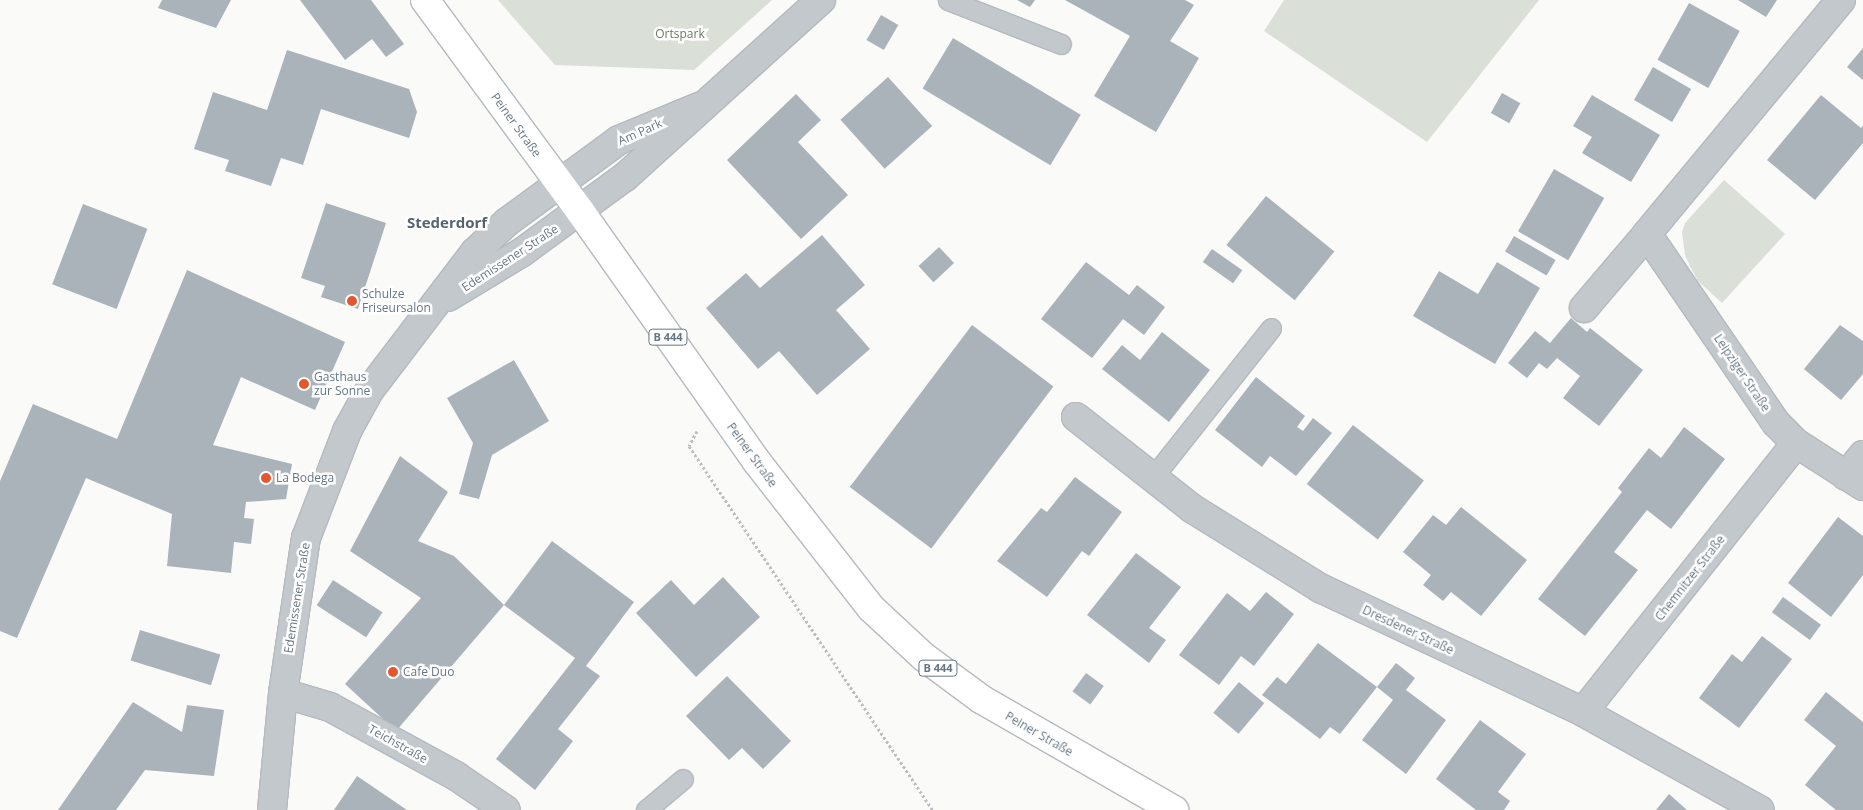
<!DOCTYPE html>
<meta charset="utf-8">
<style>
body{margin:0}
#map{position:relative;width:1863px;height:810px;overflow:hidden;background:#fafaf8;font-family:"Open Sans",sans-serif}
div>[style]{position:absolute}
.green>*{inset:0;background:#dadfd7}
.building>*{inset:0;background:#aab3b9;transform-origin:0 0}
.path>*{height:3px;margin-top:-1.5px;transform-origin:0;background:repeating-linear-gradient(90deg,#bbbfc2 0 2.5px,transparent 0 5px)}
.roads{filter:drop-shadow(1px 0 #b5babe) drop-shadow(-1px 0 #b5babe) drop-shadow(0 1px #b5babe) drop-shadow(0 -1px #b5babe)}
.service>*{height:19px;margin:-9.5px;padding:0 9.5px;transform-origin:9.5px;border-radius:9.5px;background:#c3c8cc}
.minor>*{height:28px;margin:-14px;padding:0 14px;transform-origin:14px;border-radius:14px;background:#c3c8cc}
.primary>*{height:28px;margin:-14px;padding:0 14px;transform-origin:14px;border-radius:14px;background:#fff}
.dots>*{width:14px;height:14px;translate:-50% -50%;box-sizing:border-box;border:2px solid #fff;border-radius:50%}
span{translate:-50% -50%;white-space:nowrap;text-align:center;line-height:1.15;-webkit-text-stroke:5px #fff;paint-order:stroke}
.shield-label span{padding:1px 4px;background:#fff;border:1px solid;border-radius:4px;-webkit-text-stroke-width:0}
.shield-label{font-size:11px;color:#657683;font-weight:700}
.park-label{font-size:12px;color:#687a64}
.street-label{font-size:12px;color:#657683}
.poi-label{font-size:12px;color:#657683}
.left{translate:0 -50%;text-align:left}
.quarter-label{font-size:15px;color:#57646e;font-weight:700}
</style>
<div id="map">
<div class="green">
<i style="clip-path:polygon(498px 0,772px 0,694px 70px,555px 65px)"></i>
<i style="clip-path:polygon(1284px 0,1539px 0,1427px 142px,1264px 31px)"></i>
<i style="clip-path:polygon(1724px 180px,1785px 234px,1722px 303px,1698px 281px,1692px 270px,1685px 255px,1682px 232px,1685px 223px)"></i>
</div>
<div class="building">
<i style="clip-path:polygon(162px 0,231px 0,216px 28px,158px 8px)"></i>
<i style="clip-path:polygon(300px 0,371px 0,404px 44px,386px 57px,372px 39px,345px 60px)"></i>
<i style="clip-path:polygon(1017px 0,1035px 0,1030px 7px)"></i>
<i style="clip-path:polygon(1065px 0,1185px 0,1194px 5px,1170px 41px,1199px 58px,1156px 132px,1094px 96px,1130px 36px)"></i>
<i style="clip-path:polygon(1738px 0,1777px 0,1766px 17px)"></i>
<i style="left:1689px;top:3px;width:58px;height:65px;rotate:29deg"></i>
<i style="left:881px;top:15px;width:20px;height:29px;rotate:30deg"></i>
<i style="left:953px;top:38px;width:149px;height:59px;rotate:31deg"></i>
<i style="clip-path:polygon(1863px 48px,1863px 80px,1847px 67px)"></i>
<i style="clip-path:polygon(287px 50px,409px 89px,417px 112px,409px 138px,321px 109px,303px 165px,281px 158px,271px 186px,225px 171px,229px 160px,194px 149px,213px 92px,267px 110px)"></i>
<i style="left:1653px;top:67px;width:44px;height:38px;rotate:30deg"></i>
<i style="left:888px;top:77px;width:66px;height:64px;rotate:48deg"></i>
<i style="left:1502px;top:93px;width:21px;height:23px;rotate:29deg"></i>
<i style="clip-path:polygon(796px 94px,821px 120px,798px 142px,848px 195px,801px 239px,727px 160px)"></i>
<i style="clip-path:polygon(1592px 95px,1660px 135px,1631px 182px,1582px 153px,1592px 137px,1573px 126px)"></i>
<i style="clip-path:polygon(1821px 95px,1861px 128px,1863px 126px,1863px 143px,1815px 200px,1767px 160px)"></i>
<i style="left:1554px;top:169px;width:58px;height:72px;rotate:30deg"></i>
<i style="left:1266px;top:196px;width:88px;height:63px;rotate:39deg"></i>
<i style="clip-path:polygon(326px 203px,386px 223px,358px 309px,321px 297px,325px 286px,301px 278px)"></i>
<i style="left:83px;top:204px;width:69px;height:86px;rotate:21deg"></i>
<i style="clip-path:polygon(822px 235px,865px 285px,836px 310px,870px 349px,817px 395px,779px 351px,758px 369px,706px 308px,746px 273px,760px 288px)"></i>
<i style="left:1514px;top:236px;width:48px;height:18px;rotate:30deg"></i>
<i style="left:939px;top:247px;width:22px;height:28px;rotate:47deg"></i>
<i style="left:1212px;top:249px;width:37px;height:16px;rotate:35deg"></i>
<i style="clip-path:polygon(1086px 262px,1129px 295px,1137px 285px,1165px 307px,1144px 335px,1123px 319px,1092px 358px,1041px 319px)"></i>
<i style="clip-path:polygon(1497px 262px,1540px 288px,1495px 364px,1413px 316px,1439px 271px,1478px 294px)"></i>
<i style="clip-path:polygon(187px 270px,345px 342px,315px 410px,241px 377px,213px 445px,292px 464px,286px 499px,246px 502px,244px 518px,254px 519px,251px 544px,234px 542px,231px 573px,167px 566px,172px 514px,86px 478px,17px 638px,0 631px,0 481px,33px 404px,117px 439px)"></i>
<i style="clip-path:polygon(1571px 318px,1587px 332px,1590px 328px,1643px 370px,1599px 426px,1563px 398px,1580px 376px,1557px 358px,1547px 369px,1539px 363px,1527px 378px,1508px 363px,1535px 331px,1550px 343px)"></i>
<i style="left:972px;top:325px;width:102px;height:203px;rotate:37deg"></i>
<i style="clip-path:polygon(1840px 325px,1863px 341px,1863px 374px,1841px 400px,1804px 369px)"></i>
<i style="clip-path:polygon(1162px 332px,1210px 370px,1169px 422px,1102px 369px,1122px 345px,1140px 360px)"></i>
<i style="clip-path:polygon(514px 360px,549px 421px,492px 455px,479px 499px,459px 494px,473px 443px,447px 398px)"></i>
<i style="clip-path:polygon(1256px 377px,1305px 416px,1297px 427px,1303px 431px,1313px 418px,1332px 433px,1296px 476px,1270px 456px,1262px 467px,1215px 430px)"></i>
<i style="left:1353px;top:425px;width:90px;height:75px;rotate:38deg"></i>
<i style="clip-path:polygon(1684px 427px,1725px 459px,1671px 529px,1647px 510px,1614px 552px,1638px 570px,1585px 636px,1538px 599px,1622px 492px,1618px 488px,1649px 448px,1661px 458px)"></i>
<i style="clip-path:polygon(400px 456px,448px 492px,418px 541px,454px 556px,504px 605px,396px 731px,345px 684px,421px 598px,350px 551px)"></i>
<i style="clip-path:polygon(1075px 477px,1122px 512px,1089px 556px,1082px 551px,1047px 597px,997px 561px,1041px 508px,1047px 512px)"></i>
<i style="clip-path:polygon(1461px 507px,1527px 560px,1481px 616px,1451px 592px,1443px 601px,1423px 585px,1431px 575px,1403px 552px,1433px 515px,1446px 525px)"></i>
<i style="clip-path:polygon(1838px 517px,1863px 536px,1863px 575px,1831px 617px,1788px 583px)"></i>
<i style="clip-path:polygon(552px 541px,634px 602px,586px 666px,600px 676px,558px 729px,573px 741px,535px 790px,496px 759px,575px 658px,504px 605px)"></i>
<i style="clip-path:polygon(1136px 553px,1181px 587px,1149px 628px,1166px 640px,1149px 663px,1087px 615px)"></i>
<i style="clip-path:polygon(723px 577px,760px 617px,696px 677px,636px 613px,671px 580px,694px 605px)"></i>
<i style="left:333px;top:580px;width:59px;height:30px;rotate:33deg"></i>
<i style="clip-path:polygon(1266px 592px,1294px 614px,1254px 666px,1241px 656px,1219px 685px,1179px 655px,1227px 593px,1250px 611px)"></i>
<i style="left:1783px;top:597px;width:47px;height:19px;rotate:36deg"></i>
<i style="left:140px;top:630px;width:84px;height:32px;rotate:17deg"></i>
<i style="clip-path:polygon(1762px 636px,1792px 659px,1739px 728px,1699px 698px,1732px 654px,1742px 662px)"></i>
<i style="clip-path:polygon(1318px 643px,1377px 687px,1340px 734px,1330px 727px,1320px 739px,1262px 695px,1277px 677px,1286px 684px)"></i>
<i style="clip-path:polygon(1396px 663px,1415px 678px,1406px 690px,1446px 720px,1406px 774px,1362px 740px,1393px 700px,1377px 687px)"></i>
<i style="left:1086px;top:673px;width:22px;height:23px;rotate:36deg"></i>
<i style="clip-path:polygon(727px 676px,791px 741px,763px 769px,742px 748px,729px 760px,686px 716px)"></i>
<i style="left:1239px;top:682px;width:33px;height:40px;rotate:40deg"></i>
<i style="clip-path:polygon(1826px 692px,1863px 722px,1863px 810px,1836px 810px,1805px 785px,1836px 746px,1804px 720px)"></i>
<i style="clip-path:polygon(133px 702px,182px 732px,187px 705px,224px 710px,214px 776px,145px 770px,116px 810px,58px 810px)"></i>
<i style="clip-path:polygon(1480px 720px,1526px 754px,1498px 792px,1510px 801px,1504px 810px,1476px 810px,1436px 779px)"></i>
<i style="clip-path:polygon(357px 776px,407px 810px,334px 810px)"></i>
<i style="clip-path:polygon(1669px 794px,1687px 810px,1656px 810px)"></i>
</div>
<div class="path">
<i style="left:697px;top:431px;width:17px;rotate:118deg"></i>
<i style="left:689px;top:446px;width:438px;rotate:56.2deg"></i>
</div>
<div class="roads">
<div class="service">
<i style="left:948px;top:0;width:121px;rotate:21.3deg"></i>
<i style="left:1153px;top:477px;width:190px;rotate:-51.6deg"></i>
<i style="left:646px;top:810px;width:48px;rotate:-40deg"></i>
</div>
<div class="minor">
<i style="left:1841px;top:0;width:304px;rotate:129.7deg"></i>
<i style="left:1647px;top:234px;width:229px;rotate:55.7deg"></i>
<i style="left:1776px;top:423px;width:28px;rotate:45deg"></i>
<i style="left:1796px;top:443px;width:80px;rotate:32.7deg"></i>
<i style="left:448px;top:297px;width:85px;rotate:-31.1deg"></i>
<i style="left:521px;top:253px;width:129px;rotate:-36.2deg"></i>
<i style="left:625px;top:177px;width:264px;rotate:-42.1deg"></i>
<i style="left:1584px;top:308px;width:97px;rotate:-49.6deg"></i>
<i style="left:1076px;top:417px;width:149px;rotate:38.2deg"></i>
<i style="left:1193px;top:509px;width:150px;rotate:31.9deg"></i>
<i style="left:1320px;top:588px;width:291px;rotate:25.2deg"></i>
<i style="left:1583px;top:712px;width:202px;rotate:29deg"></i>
<i style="left:1846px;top:476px;width:27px;rotate:-51deg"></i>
<i style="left:283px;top:693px;width:49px;rotate:16.6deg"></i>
<i style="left:330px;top:707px;width:144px;rotate:28.7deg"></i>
<i style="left:456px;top:776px;width:60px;rotate:34.2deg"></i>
<i style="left:1583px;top:712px;width:343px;rotate:-51.6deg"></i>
<i style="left:272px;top:810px;width:118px;rotate:-84.6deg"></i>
<i style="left:283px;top:693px;width:157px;rotate:-81.6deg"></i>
<i style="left:306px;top:538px;width:115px;rotate:-69deg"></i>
<i style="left:347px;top:431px;width:46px;rotate:-61.2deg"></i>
<i style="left:369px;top:391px;width:175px;rotate:-52.7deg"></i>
<i style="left:475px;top:252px;width:44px;rotate:-43.2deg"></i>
<i style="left:507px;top:222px;width:139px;rotate:-36.2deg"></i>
<i style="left:619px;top:140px;width:89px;rotate:-22.5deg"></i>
</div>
<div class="primary">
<i style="left:425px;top:0;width:262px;rotate:53.7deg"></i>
<i style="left:580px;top:211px;width:307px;rotate:54.8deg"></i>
<i style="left:757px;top:462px;width:185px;rotate:52deg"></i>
<i style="left:871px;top:608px;width:72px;rotate:42.8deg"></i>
<i style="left:924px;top:657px;width:71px;rotate:36.4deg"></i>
<i style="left:981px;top:699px;width:223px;rotate:29.9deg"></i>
</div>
</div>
<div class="dots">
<i style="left:352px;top:301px;background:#e4572e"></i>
<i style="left:304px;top:384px;background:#e4572e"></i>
<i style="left:266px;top:478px;background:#e4572e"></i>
<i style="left:393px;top:672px;background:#e4572e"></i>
</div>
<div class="shield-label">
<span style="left:668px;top:337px">B 444</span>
<span style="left:938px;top:668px">B 444</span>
</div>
<div class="park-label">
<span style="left:680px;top:34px">Ortspark</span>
</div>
<div class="street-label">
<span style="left:516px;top:125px;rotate:54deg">Peiner Straße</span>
<span style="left:640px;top:132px;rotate:-24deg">Am Park</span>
<span style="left:510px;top:258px;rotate:-33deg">Edemissener Straße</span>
<span style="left:1742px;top:373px;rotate:56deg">Leipziger Straße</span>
<span style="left:752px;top:455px;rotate:54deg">Peiner Straße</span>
<span style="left:1690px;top:578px;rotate:-52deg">Chemnitzer Straße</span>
<span style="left:297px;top:598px;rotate:-81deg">Edemissener Straße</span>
<span style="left:1408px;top:630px;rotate:25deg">Dresdener Straße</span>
<span style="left:1039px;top:734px;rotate:30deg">Peiner Straße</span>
<span style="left:398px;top:744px;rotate:29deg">Teichstraße</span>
</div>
<div class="poi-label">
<span class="left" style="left:362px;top:301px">Schulze<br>Friseursalon</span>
<span class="left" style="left:314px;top:384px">Gasthaus<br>zur Sonne</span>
<span class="left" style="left:276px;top:478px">La Bodega</span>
<span class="left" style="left:403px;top:672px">Cafe Duo</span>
</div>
<div class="quarter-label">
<span style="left:447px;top:223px">Stederdorf</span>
</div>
</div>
